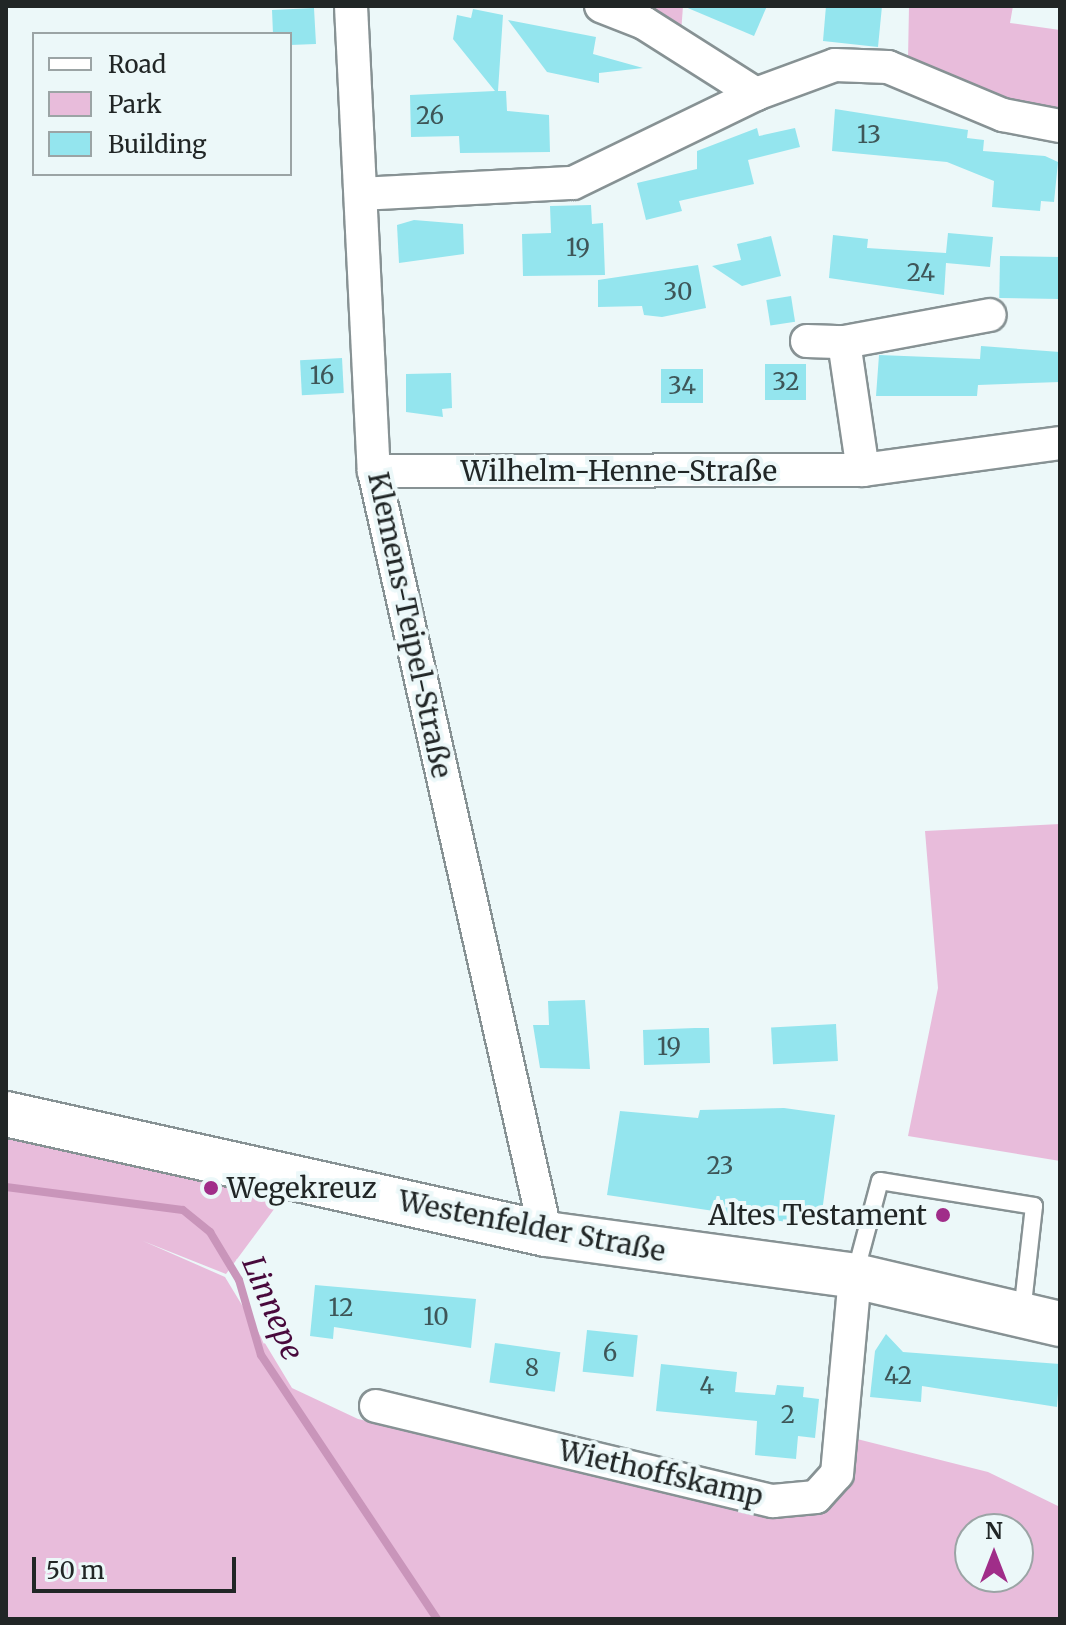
<!DOCTYPE html>
<meta charset="utf-8">
<style>
body{margin:0}
#map{position:relative;width:1066px;height:1625px;overflow:hidden;background:#ecf8f9;font-family:Merriweather,serif}
div>[style]{position:absolute}
.green>*{inset:0;background:#e8bcdb}
.stream>*{height:8px;margin:-4px;padding:0 4px;transform-origin:4px;border-radius:4px;background:#c995ba}
.building>*{inset:0;background:#94e5ee;transform-origin:0 0}
.roads{filter:drop-shadow(2px 0 #879294) drop-shadow(-2px 0 #879294) drop-shadow(0 2px #879294) drop-shadow(0 -2px #879294)}
.service>*{height:16px;margin:-8px;padding:0 8px;transform-origin:8px;border-radius:8px;background:#fff}
.minor>*{height:32px;margin:-16px;padding:0 16px;transform-origin:16px;border-radius:16px;background:#fff}
.secondary>*{height:44px;margin:-22px;padding:0 22px;transform-origin:22px;border-radius:22px;background:#fff}
.dots>*{width:22px;height:22px;translate:-50% -50%;box-sizing:border-box;border:4px solid #ecf8f9;border-radius:50%}
span{translate:-50% -50%;white-space:nowrap;text-align:center;line-height:1.15;-webkit-text-stroke:8px #ecf8f9;paint-order:stroke}
.number-label{font-size:24px;color:#3e5658}
.number-label span{-webkit-text-stroke-width:0}
.street-label{font-size:28px;color:#212626}
.poi-label{font-size:28px;color:#212626}
.left{translate:0 -50%;text-align:left}
.right{translate:-100% -50%;text-align:right}
.water-label{font-size:30px;color:#48093c;font-style:italic}
.frame{position:absolute;inset:0;border:8px solid #212626;pointer-events:none}
.legend{position:absolute;left:32px;top:32px;width:260px;height:144px;box-sizing:border-box;background:#ecf8f9;border:2px solid #9ba4a5;margin:0;padding:10px 14px;list-style:none;font-size:24px;color:#212626}
.legend li{display:flex;align-items:center;gap:16px;height:40px}
.legend b{width:40px;border:2px solid #9ba4a5}
.north{position:absolute;left:954px;top:1513px;width:80px;height:80px;box-sizing:border-box;background:#ecf8f9;border:2px solid #9ba4a5;border-radius:50%;rotate:0deg;font-size:22px;font-weight:700;line-height:32px;text-align:center;color:#212626}
.north::after{content:'';display:block;margin:auto;width:28px;height:36px;background:#a02d89;clip-path:polygon(50% 0,100% 100%,50% 72%,0 100%)}
.scale{position:absolute;left:32px;top:1557px;width:204px;height:36px;box-sizing:border-box;border:4px solid #212626;border-top:0;padding-left:10px;font-size:24px;line-height:28px;white-space:nowrap;color:#212626;-webkit-text-stroke:6px #ecf8f9;paint-order:stroke}
</style>
<div id="map">
<div class="green">
<i style="clip-path:polygon(627px 6px,683px 6px,681px 33px)"></i>
<i style="clip-path:polygon(909px 6px,1013px 6px,1010px 23px,1060px 30px,1060px 110px,1030px 109px,908px 59px)"></i>
<i style="clip-path:polygon(1060px 824px,1060px 1161px,908px 1136px,938px 988px,925px 831px)"></i>
<i style="clip-path:polygon(evenodd,6px 1137px,286px 1193px,226px 1274px,143px 1241px,225px 1277px,292px 1388px,358px 1419px,786px 1516px,827px 1509px,848px 1486px,857px 1439px,988px 1472px,1060px 1507px,1060px 1619px,6px 1619px,6px 1137px,970px 1529px,1018px 1529px,1018px 1577px,970px 1577px,970px 1529px)"></i>
</div>
<div class="stream">
<i style="left:6px;top:1187px;width:178px;rotate:7.4deg"></i>
<i style="left:183px;top:1210px;width:35px;rotate:39deg"></i>
<i style="left:210px;top:1232px;width:56px;rotate:58.9deg"></i>
<i style="left:239px;top:1280px;width:78px;rotate:73.7deg"></i>
<i style="left:261px;top:1355px;width:317px;rotate:56.3deg"></i>
</div>
<div class="building">
<i style="clip-path:polygon(683px 6px,767px 6px,754px 36px)"></i>
<i style="clip-path:polygon(826px 6px,882px 6px,878px 47px,823px 41px)"></i>
<i style="clip-path:polygon(314px 8px,316px 44px,290px 45px,290px 34px,273px 34px,272px 10px)"></i>
<i style="clip-path:polygon(473px 9px,503px 15px,498px 91px,506px 91px,507px 111px,549px 115px,550px 152px,460px 153px,459px 136px,411px 137px,410px 95px,495px 91px,453px 39px,457px 15px,471px 18px)"></i>
<i style="clip-path:polygon(508px 20px,596px 37px,593px 54px,643px 68px,599px 73px,599px 83px,547px 72px)"></i>
<i style="clip-path:polygon(835px 109px,968px 130px,967px 138px,984px 140px,983px 151px,1045px 156px,1058px 162px,1054px 202px,1041px 201px,1040px 211px,992px 207px,994px 181px,947px 162px,832px 151px)"></i>
<i style="clip-path:polygon(757px 128px,759px 136px,795px 128px,800px 147px,748px 160px,754px 184px,679px 201px,682px 211px,646px 220px,637px 183px,697px 169px,697px 151px)"></i>
<i style="clip-path:polygon(591px 205px,592px 224px,603px 223px,605px 275px,523px 276px,522px 234px,551px 233px,550px 206px)"></i>
<i style="clip-path:polygon(414px 220px,463px 224px,464px 254px,399px 263px,397px 225px)"></i>
<i style="clip-path:polygon(948px 233px,993px 237px,990px 267px,946px 263px,944px 295px,829px 278px,833px 235px,868px 239px,867px 248px,946px 253px)"></i>
<i style="clip-path:polygon(771px 236px,781px 276px,742px 286px,712px 266px,741px 260px,737px 244px)"></i>
<i style="left:1000px;top:256px;width:60px;height:42px;rotate:1deg"></i>
<i style="clip-path:polygon(698px 265px,706px 308px,662px 317px,644px 315px,642px 306px,598px 307px,598px 280px)"></i>
<i style="left:791px;top:296px;width:26px;height:25px;rotate:81deg"></i>
<i style="clip-path:polygon(981px 346px,1060px 352px,1060px 382px,978px 385px,977px 396px,876px 396px,879px 355px,980px 359px)"></i>
<i style="left:342px;top:358px;width:35px;height:42px;rotate:87deg"></i>
<i style="left:765px;top:364px;width:41px;height:36px"></i>
<i style="left:703px;top:369px;width:34px;height:42px;rotate:90deg"></i>
<i style="clip-path:polygon(451px 373px,452px 408px,442px 409px,443px 417px,406px 412px,406px 374px)"></i>
<i style="clip-path:polygon(585px 1000px,590px 1069px,540px 1068px,533px 1025px,549px 1025px,548px 1001px)"></i>
<i style="left:836px;top:1024px;width:37px;height:65px;rotate:87deg"></i>
<i style="clip-path:polygon(695px 1028px,709px 1028px,710px 1063px,644px 1065px,643px 1030px)"></i>
<i style="clip-path:polygon(784px 1108px,835px 1115px,820px 1227px,607px 1195px,620px 1111px,698px 1118px,700px 1110px)"></i>
<i style="clip-path:polygon(315px 1285px,476px 1299px,471px 1348px,334px 1327px,333px 1339px,310px 1336px)"></i>
<i style="left:587px;top:1330px;width:51px;height:42px;rotate:6deg"></i>
<i style="clip-path:polygon(886px 1334px,903px 1352px,1060px 1364px,1057px 1407px,922px 1386px,921px 1402px,870px 1397px,875px 1351px)"></i>
<i style="left:495px;top:1343px;width:66px;height:40px;rotate:8deg"></i>
<i style="clip-path:polygon(661px 1364px,737px 1372px,735px 1392px,775px 1395px,777px 1385px,804px 1387px,803px 1397px,819px 1399px,815px 1438px,798px 1436px,796px 1459px,755px 1455px,757px 1421px,656px 1411px)"></i>
</div>
<div class="roads">
<div class="service">
<i style="left:855px;top:1274px;width:96px;rotate:-75deg"></i>
<i style="left:880px;top:1181px;width:156px;rotate:9.2deg"></i>
<i style="left:1034px;top:1206px;width:108px;rotate:96.4deg"></i>
</div>
<div class="minor">
<i style="left:351px;top:6px;width:466px;rotate:87.2deg"></i>
<i style="left:374px;top:471px;width:782px;rotate:77.3deg"></i>
<i style="left:601px;top:6px;width:46px;rotate:21.6deg"></i>
<i style="left:644px;top:23px;width:133px;rotate:32.4deg"></i>
<i style="left:361px;top:194px;width:212px;rotate:-3deg"></i>
<i style="left:573px;top:183px;width:203px;rotate:-25.9deg"></i>
<i style="left:756px;top:94px;width:84px;rotate:-20.2deg"></i>
<i style="left:835px;top:65px;width:53px;rotate:2.2deg"></i>
<i style="left:888px;top:67px;width:125px;rotate:22.7deg"></i>
<i style="left:1003px;top:115px;width:58px;rotate:10.9deg"></i>
<i style="left:807px;top:341px;width:37px;rotate:2deg"></i>
<i style="left:844px;top:342px;width:129px;rotate:81.6deg"></i>
<i style="left:844px;top:342px;width:148px;rotate:-10.5deg"></i>
<i style="left:374px;top:471px;width:489px;rotate:-0.1deg"></i>
<i style="left:863px;top:470px;width:199px;rotate:-7.8deg"></i>
<i style="left:376px;top:1406px;width:408px;rotate:13.5deg"></i>
<i style="left:773px;top:1501px;width:43px;rotate:-5.3deg"></i>
<i style="left:816px;top:1497px;width:31px;rotate:-48deg"></i>
<i style="left:837px;top:1474px;width:199px;rotate:-84.8deg"></i>
</div>
<div class="secondary">
<i style="left:6px;top:1114px;width:553px;rotate:12.53deg"></i>
<i style="left:546px;top:1234px;width:312px;rotate:7.7deg"></i>
<i style="left:855px;top:1276px;width:211px;rotate:13.2deg"></i>
</div>
</div>
<div class="dots">
<i style="left:211px;top:1188px;background:#a02d89"></i>
<i style="left:943px;top:1215px;background:#a02d89"></i>
</div>
<div class="number-label">
<span style="left:430px;top:116px">26</span>
<span style="left:869px;top:135px">13</span>
<span style="left:578px;top:248px">19</span>
<span style="left:921px;top:273px">24</span>
<span style="left:678px;top:292px">30</span>
<span style="left:322px;top:376px">16</span>
<span style="left:786px;top:382px">32</span>
<span style="left:682px;top:386px">34</span>
<span style="left:669px;top:1047px">19</span>
<span style="left:720px;top:1166px">23</span>
<span style="left:341px;top:1308px">12</span>
<span style="left:436px;top:1317px">10</span>
<span style="left:610px;top:1353px">6</span>
<span style="left:532px;top:1368px">8</span>
<span style="left:898px;top:1376px">42</span>
<span style="left:707px;top:1386px">4</span>
<span style="left:788px;top:1415px">2</span>
</div>
<div class="street-label">
<span style="left:619px;top:471px">Wilhelm-Henne-Straße</span>
<span style="left:410px;top:625px;rotate:78deg">Klemens-Teipel-Straße</span>
<span style="left:532px;top:1226px;rotate:11deg">Westenfelder Straße</span>
<span style="left:661px;top:1473px;rotate:13deg">Wiethoffskamp</span>
</div>
<div class="poi-label">
<span class="left" style="left:227px;top:1188px">Wegekreuz</span>
<span class="right" style="left:927px;top:1215px">Altes Testament</span>
</div>
<div class="water-label">
<span style="left:273px;top:1308px;rotate:67deg">Linnepe</span>
</div>
<div class="frame"></div>
<ul class="legend">
<li><b style="height:10px;background:#fff"></b>Road</li>
<li><b style="height:22px;background:#e8bcdb"></b>Park</li>
<li><b style="height:22px;background:#94e5ee"></b>Building</li>
</ul>
<div class="north">N</div>
<div class="scale">50 m</div>
</div>
